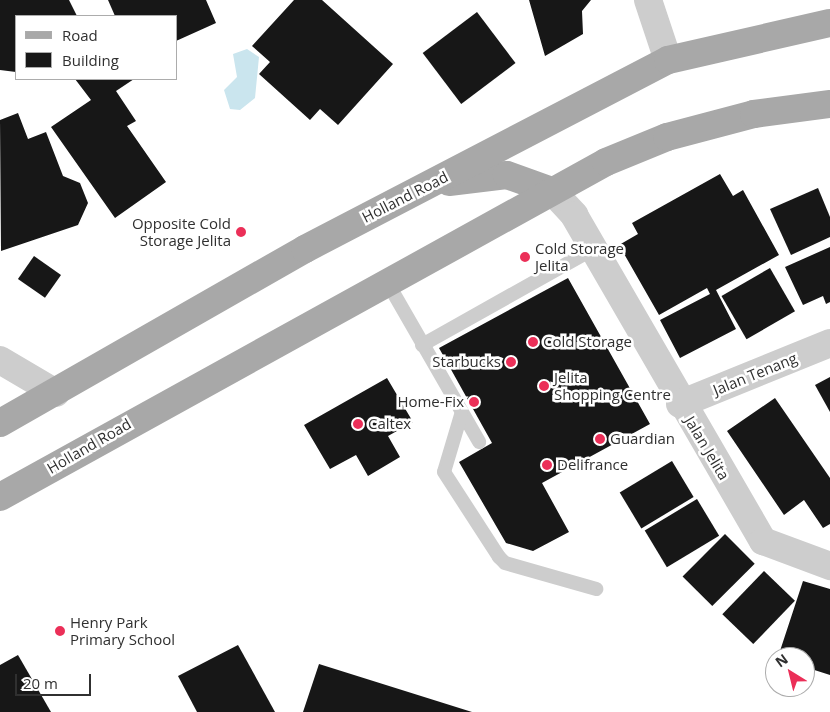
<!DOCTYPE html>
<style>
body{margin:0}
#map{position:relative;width:830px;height:712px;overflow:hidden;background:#fff;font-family:"Open Sans",sans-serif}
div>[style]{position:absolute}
.water>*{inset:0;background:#cae5ee}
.building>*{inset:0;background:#171717;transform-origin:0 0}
.lane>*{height:14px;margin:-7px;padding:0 7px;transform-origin:7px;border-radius:7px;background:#cdcdcd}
.street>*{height:28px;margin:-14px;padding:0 14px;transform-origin:14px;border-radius:14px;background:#cdcdcd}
.primary>*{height:28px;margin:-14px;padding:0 14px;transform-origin:14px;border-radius:14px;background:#a8a8a8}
.dots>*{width:14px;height:14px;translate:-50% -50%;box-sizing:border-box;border:2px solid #fff;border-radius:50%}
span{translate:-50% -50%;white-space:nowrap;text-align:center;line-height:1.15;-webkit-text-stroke:5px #fff;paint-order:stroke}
.street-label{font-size:15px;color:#303030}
.poi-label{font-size:15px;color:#303030}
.right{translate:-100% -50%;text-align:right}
.left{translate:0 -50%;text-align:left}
.legend{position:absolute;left:15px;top:15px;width:162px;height:65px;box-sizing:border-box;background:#fff;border:1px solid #acacac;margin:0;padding:6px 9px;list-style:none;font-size:15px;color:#303030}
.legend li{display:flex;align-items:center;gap:10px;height:25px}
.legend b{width:25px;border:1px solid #acacac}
.north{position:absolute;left:765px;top:647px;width:50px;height:50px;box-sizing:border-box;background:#fff;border:1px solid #acacac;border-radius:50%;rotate:324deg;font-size:14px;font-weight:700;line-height:20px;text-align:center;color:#303030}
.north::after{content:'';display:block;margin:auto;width:18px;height:22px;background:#eb2f58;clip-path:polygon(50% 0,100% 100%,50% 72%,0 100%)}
.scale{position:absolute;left:15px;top:674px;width:76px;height:22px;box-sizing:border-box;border:2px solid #303030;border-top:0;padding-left:6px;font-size:15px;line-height:18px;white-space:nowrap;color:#303030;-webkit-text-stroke:4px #fff;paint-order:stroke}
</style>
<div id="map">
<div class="water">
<i style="clip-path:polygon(247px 49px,259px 57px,255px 98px,240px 110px,230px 109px,224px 90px,237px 77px,233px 54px)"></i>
</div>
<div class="building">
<i style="clip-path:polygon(0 0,69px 0,77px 16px,16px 16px,16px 72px,0 70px)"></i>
<i style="clip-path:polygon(108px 0,206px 0,216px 23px,176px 41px,176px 16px,115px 16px)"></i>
<i style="clip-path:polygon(294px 0,322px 0,393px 64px,338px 125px,320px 109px,310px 120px,259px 74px,270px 62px,252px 46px)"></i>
<i style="clip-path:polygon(529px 0,591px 0,582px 11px,583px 34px,545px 56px)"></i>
<i style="left:477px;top:12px;width:64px;height:68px;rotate:53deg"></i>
<i style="clip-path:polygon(75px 79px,134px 79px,116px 91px,136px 121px,127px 126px,166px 182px,115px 218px,51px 127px,91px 100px)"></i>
<i style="clip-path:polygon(18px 113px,28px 139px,46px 132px,63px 176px,80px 183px,88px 203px,78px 225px,1px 251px,0 120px)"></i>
<i style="clip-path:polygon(720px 174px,733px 196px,743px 190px,779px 255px,716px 290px,736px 329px,680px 358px,660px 320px,710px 294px,707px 288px,659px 315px,619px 245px,638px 234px,632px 223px)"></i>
<i style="clip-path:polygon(818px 188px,830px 217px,830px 237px,791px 255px,770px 209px)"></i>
<i style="clip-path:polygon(830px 247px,830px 302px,826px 304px,823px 296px,803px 305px,785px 267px)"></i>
<i style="left:34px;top:256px;width:33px;height:28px;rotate:35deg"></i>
<i style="left:770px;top:268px;width:50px;height:56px;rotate:60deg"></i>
<i style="clip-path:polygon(568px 278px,650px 424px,542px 483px,569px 532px,533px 551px,506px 543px,459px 462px,492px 443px,439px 348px)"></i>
<i style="clip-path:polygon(830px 377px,830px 412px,815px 385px)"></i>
<i style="clip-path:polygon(387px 378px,413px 422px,388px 436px,400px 457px,368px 476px,356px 455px,330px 469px,304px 425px)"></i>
<i style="clip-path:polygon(775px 398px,830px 478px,830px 524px,823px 528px,804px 500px,784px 515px,727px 431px)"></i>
<i style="left:672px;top:461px;width:42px;height:61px;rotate:59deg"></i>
<i style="left:697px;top:499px;width:43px;height:61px;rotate:59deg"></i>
<i style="left:725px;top:534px;width:42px;height:60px;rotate:45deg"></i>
<i style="left:764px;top:571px;width:43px;height:60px;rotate:44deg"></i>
<i style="clip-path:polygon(803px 581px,830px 589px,830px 675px,805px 667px,805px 657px,778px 657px)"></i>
<i style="clip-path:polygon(238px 645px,275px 712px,197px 712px,178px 676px)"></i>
<i style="clip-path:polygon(18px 655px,51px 712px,0 712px,0 665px)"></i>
<i style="clip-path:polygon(319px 664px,472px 712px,303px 712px)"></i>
</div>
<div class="lane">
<i style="left:386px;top:280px;width:187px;rotate:60.1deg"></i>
<i style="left:422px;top:345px;width:196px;rotate:-29.3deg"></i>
<i style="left:461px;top:415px;width:59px;rotate:106.6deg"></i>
<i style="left:444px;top:472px;width:101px;rotate:57.1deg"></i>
<i style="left:499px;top:557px;width:8px;rotate:45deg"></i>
<i style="left:505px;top:563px;width:95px;rotate:15.9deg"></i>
</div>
<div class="street">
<i style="left:648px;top:0;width:63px;rotate:71.6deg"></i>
<i style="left:552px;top:191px;width:33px;rotate:47deg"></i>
<i style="left:574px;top:215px;width:377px;rotate:59.9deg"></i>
<i style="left:763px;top:541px;width:72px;rotate:20.5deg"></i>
<i style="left:0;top:360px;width:65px;rotate:30.5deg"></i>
<i style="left:680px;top:404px;width:162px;rotate:-22.1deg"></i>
</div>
<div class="primary">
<i style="left:449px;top:182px;width:58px;rotate:-6.9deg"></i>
<i style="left:507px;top:175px;width:48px;rotate:19.6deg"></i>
<i style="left:0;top:423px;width:351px;rotate:-29.7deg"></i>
<i style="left:305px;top:249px;width:409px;rotate:-27.5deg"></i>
<i style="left:668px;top:60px;width:166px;rotate:-12.9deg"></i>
<i style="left:0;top:497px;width:692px;rotate:-28.93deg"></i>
<i style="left:606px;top:162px;width:66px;rotate:-22.3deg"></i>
<i style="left:667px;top:137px;width:90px;rotate:-14.8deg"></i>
<i style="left:754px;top:114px;width:77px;rotate:-7.5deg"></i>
</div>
<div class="dots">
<i style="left:241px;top:232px;background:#eb2f58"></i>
<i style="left:525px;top:257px;background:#eb2f58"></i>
<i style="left:533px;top:342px;background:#eb2f58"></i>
<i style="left:511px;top:362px;background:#eb2f58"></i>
<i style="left:544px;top:386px;background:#eb2f58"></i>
<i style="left:474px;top:402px;background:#eb2f58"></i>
<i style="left:358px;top:424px;background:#eb2f58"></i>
<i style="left:600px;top:439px;background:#eb2f58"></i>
<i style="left:547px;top:465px;background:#eb2f58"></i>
<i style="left:60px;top:631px;background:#eb2f58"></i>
</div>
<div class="street-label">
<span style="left:405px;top:197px;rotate:-27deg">Holland Road</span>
<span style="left:755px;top:374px;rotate:-22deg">Jalan Tenang</span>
<span style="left:89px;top:446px;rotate:-30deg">Holland Road</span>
<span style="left:707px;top:448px;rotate:59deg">Jalan Jelita</span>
</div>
<div class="poi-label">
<span class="right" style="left:231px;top:232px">Opposite Cold<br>Storage Jelita</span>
<span class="left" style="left:535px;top:257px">Cold Storage<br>Jelita</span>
<span class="left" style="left:543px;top:342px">Cold Storage</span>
<span class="right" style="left:501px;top:362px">Starbucks</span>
<span class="left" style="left:554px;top:386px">Jelita<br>Shopping Centre</span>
<span class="right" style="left:464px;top:402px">Home-Fix</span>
<span class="left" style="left:368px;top:424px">Caltex</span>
<span class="left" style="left:610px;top:439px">Guardian</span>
<span class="left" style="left:557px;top:465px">Delifrance</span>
<span class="left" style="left:70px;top:631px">Henry Park<br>Primary School</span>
</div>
<ul class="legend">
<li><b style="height:6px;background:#a8a8a8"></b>Road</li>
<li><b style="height:14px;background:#171717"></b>Building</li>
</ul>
<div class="north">N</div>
<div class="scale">20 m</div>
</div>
